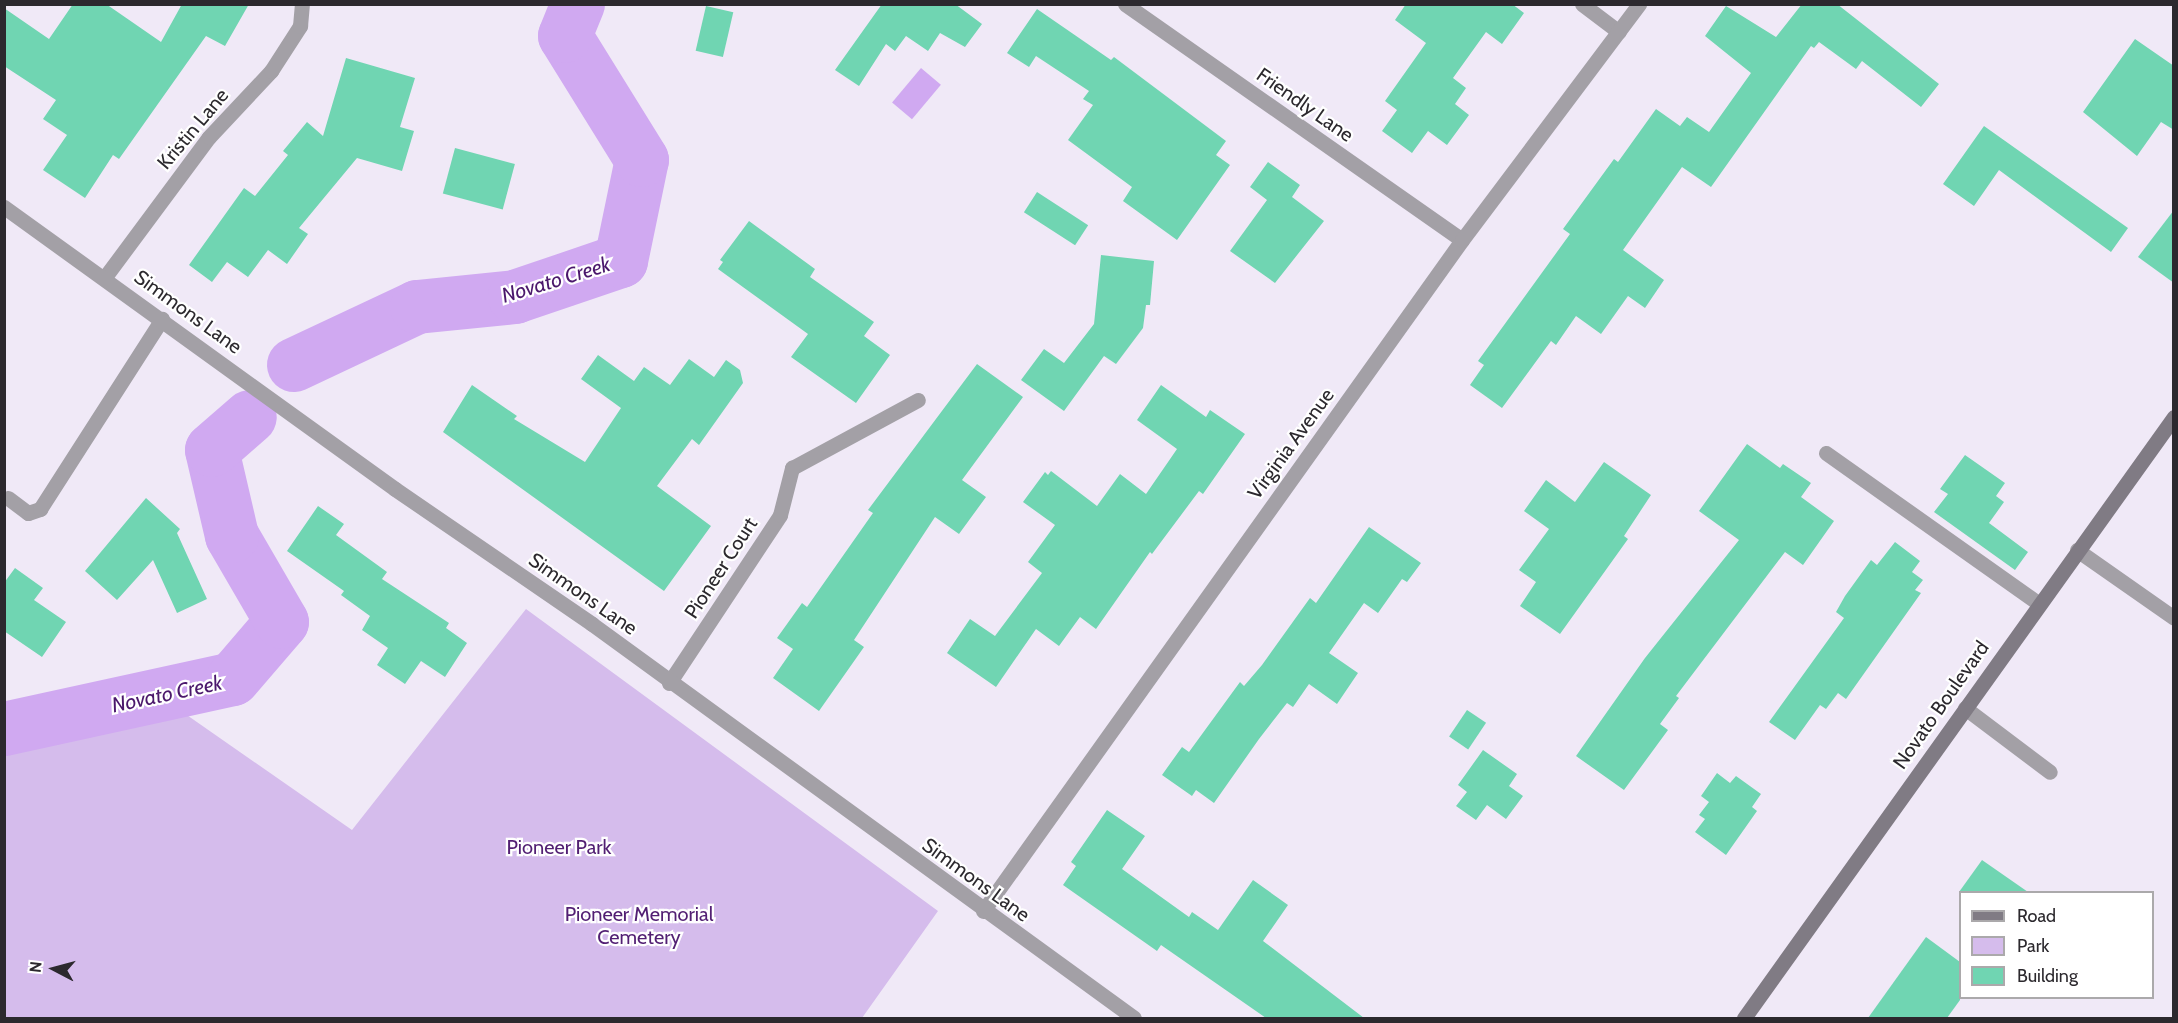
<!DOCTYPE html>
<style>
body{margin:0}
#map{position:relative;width:2178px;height:1023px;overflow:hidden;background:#f0e9f7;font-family:Cabin,sans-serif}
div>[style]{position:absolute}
.green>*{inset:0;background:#d5bcec}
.water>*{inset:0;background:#d0a9f1;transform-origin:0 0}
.river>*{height:54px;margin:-27px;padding:0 27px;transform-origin:27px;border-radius:27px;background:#d0a9f1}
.building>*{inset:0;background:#70d5b2;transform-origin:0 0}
.service>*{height:15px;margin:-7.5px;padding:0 7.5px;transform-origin:7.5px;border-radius:7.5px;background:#a3a0a6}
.minor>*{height:15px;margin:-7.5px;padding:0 7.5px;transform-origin:7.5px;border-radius:7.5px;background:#a3a0a6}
.tertiary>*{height:15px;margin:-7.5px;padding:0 7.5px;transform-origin:7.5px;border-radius:7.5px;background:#a3a0a6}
.secondary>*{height:15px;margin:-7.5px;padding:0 7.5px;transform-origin:7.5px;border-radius:7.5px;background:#807b84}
span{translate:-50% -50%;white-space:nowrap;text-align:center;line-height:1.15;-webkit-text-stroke:4.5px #fff;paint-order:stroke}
.street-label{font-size:20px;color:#2c292e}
.park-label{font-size:20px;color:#521f73}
.water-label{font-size:21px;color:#4b186c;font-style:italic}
.frame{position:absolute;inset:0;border:6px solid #2c292e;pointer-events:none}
.legend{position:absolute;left:1959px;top:891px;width:195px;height:108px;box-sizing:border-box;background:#fff;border:2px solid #aba9ab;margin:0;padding:8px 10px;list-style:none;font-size:18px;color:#2c292e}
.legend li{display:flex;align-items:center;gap:12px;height:30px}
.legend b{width:30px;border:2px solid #aba9ab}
.north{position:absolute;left:24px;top:939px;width:60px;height:60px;-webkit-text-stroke:4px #fff;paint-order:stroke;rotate:276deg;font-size:16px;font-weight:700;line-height:24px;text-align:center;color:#2c292e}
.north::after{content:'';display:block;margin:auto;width:21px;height:27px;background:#2c292e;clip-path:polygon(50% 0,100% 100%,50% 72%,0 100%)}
</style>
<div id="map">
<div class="green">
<i style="clip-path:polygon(526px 609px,938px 911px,862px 1018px,5px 1018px,5px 750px,64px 698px,151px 690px,352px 830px)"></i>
</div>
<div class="water">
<i style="left:921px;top:68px;width:26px;height:45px;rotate:40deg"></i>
</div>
<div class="river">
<i style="left:294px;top:365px;width:136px;rotate:-25.2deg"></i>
<i style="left:417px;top:307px;width:99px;rotate:-5.8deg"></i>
<i style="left:515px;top:297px;width:112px;rotate:-18.8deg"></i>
<i style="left:621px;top:261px;width:103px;rotate:-78.3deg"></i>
<i style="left:642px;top:160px;width:146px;rotate:-121.8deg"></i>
<i style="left:565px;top:36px;width:35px;rotate:-68deg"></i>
<i style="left:4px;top:729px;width:234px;rotate:-12.3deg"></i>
<i style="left:233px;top:679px;width:75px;rotate:-49.3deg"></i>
<i style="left:282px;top:622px;width:99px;rotate:-120.2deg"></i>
<i style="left:232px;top:536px;width:88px;rotate:-103.1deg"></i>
<i style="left:212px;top:450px;width:50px;rotate:-41deg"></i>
</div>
<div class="building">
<i style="clip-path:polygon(73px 4px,106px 4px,161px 42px,182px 4px,249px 4px,225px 46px,206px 36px,119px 159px,113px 155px,85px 198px,43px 170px,67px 135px,43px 119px,56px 100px,4px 66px,4px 8px,49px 39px)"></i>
<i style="clip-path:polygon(882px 4px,955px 4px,982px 24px,965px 47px,940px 33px,928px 51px,906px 36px,895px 51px,886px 44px,859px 86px,835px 70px)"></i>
<i style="clip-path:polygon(1406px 4px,1512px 4px,1524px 13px,1502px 44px,1486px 32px,1453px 78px,1466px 88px,1455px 104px,1469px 115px,1447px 145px,1428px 131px,1412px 153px,1382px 131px,1397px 110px,1385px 101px,1426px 43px,1395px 20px)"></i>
<i style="clip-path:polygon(1802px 4px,1837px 4px,1939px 84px,1921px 107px,1862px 61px,1856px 69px,1819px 42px,1814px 48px,1811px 46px,1711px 187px,1682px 167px,1623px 250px,1664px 280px,1645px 308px,1628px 296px,1601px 334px,1576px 316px,1556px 345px,1551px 341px,1502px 408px,1470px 385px,1484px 365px,1478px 361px,1570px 234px,1563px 229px,1614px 159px,1618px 162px,1656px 109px,1680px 126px,1687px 117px,1709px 132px,1751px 73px,1705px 36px,1726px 6px,1776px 37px)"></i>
<i style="left:706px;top:6px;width:28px;height:46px;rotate:13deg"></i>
<i style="clip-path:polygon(1037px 9px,1111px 60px,1114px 57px,1226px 141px,1216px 155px,1230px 165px,1177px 240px,1123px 201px,1132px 187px,1068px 140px,1093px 105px,1083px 99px,1089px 91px,1036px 56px,1029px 67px,1007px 53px)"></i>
<i style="clip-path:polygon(2135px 39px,2174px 66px,2174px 130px,2161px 122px,2137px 156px,2083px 112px)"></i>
<i style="clip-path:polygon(346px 58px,415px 78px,400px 127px,414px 131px,402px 171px,357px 158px,299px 228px,308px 234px,287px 264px,268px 250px,248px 277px,227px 262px,212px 282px,189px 265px,244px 188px,255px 196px,288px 155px,283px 151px,307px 122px,323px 136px)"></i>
<i style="clip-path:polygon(1984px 126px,2128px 228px,2111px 252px,1999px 170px,1974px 206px,1943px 184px)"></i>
<i style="left:455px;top:148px;width:62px;height:47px;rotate:15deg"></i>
<i style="clip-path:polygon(1268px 162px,1300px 185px,1292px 197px,1324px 221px,1275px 283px,1230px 251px,1267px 200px,1250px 187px)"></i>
<i style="left:1037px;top:192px;width:61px;height:24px;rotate:33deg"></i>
<i style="clip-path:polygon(2174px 210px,2174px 283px,2138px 257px)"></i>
<i style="clip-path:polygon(749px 221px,815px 269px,810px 277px,874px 322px,864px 336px,890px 355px,856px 403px,791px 357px,808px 334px,718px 269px,723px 262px,720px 260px)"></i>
<i style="clip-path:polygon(1101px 255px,1154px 261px,1150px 305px,1146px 305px,1143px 328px,1116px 364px,1104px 356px,1064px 411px,1021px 380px,1044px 349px,1064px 363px,1094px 324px)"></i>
<i style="clip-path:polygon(598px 355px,634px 381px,644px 367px,670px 385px,689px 359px,714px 377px,726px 360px,740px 370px,743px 383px,699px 445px,692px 439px,657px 486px,711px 526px,664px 591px,443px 432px,472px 385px,517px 416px,514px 419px,585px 462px,621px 408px,581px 379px)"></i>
<i style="clip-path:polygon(977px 364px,1023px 397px,962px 480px,986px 497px,959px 534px,935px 517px,854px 640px,864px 647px,819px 711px,773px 678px,793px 649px,777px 638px,802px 603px,807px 607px,873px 513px,868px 510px)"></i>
<i style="clip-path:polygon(1161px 385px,1206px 417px,1210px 410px,1245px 434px,1203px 494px,1199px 491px,1152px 554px,1150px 552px,1096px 629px,1080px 617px,1059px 646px,1036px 629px,996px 687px,947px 653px,970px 619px,995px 636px,1042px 573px,1028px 562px,1055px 525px,1023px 502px,1045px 472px,1048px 475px,1051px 471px,1097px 506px,1120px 474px,1146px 494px,1177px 449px,1137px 420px)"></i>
<i style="clip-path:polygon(1747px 444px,1780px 468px,1783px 464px,1811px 483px,1801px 497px,1834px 521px,1803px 565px,1785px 552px,1676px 696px,1679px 698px,1660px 724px,1668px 730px,1624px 790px,1576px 756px,1645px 658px,1739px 540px,1699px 511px)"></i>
<i style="clip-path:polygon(1965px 455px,2005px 483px,1996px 496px,2004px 502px,1989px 523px,2028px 552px,2015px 570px,1934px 512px,1948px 494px,1940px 489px)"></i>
<i style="clip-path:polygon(1604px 462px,1651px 495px,1624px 536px,1628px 539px,1560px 634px,1520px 606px,1536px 582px,1519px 570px,1549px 529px,1524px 511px,1546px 480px,1575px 502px)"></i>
<i style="clip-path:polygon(146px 498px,180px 529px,177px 533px,207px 599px,177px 613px,153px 560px,117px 600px,85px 571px)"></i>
<i style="clip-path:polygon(318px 506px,344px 524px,336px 535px,387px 572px,382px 579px,449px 623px,446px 628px,467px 643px,445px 677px,421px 661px,405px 684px,377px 665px,388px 648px,362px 630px,370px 616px,341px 595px,344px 591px,287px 551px)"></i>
<i style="clip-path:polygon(1369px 527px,1421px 563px,1407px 582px,1402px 579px,1378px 613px,1364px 603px,1329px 653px,1358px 673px,1337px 704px,1309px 684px,1293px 707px,1287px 703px,1259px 739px,1214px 803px,1196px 790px,1192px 796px,1162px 775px,1182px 747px,1189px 752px,1240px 682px,1244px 686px,1262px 665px,1310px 598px,1316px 603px)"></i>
<i style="clip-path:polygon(1895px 542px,1920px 561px,1912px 572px,1923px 580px,1915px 590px,1921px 593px,1846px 699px,1838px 693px,1826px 709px,1820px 705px,1795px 740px,1769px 722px,1844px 618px,1836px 612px,1845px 596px,1871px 560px,1877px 565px)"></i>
<i style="clip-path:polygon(15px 568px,43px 588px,34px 600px,66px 622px,42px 657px,4px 631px,4px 583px)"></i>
<i style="left:1467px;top:710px;width:23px;height:32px;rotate:34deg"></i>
<i style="clip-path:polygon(1483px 750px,1517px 774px,1509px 786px,1523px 796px,1506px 819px,1487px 805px,1476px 820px,1456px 806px,1467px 792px,1458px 785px)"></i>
<i style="clip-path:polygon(1717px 773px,1730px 783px,1736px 776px,1761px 794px,1752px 807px,1757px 811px,1726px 855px,1695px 832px,1705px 819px,1699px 815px,1709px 802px,1701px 796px)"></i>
<i style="clip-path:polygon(1107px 810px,1145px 836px,1122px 869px,1189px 917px,1192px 912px,1218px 930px,1253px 880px,1288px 905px,1263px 941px,1364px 1018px,1266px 1018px,1161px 945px,1157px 951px,1063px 885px,1076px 866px,1071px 862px)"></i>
<i style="clip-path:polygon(1982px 860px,2028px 892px,1959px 892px)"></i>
<i style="clip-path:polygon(1926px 937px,1960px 962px,1960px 1000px,1947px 1018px,1868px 1018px)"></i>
</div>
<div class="service">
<i style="left:1826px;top:453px;width:261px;rotate:35.3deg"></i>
<i style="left:792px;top:468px;width:143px;rotate:-28.4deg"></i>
<i style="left:8px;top:498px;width:25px;rotate:37deg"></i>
<i style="left:28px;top:513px;width:13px;rotate:-18deg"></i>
<i style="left:40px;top:509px;width:226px;rotate:-57.3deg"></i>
<i style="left:2077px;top:550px;width:118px;rotate:35deg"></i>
<i style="left:1965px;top:708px;width:106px;rotate:37deg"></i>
</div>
<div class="minor">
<i style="left:1125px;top:4px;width:411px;rotate:35deg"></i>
<i style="left:1582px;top:4px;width:46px;rotate:37.1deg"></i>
<i style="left:105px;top:277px;width:174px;rotate:-53.4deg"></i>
<i style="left:209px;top:137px;width:91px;rotate:-46.8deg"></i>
<i style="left:271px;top:71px;width:54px;rotate:-57.2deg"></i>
<i style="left:300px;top:26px;width:22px;rotate:-85deg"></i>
<i style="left:669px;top:683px;width:201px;rotate:-56.5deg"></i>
<i style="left:780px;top:515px;width:49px;rotate:-75.7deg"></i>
<i style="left:983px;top:911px;width:824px;rotate:-54.48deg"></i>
<i style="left:1462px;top:240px;width:295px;rotate:-53.1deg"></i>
</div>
<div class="tertiary">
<i style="left:4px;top:207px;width:482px;rotate:35.8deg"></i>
<i style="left:395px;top:489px;width:239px;rotate:34.4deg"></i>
<i style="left:592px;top:624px;width:670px;rotate:36.01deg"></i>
</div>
<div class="secondary">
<i style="left:1744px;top:1018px;width:739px;rotate:-54.42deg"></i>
</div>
<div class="street-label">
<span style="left:1305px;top:105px;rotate:35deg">Friendly Lane</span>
<span style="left:193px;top:129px;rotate:-50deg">Kristin Lane</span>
<span style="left:188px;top:312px;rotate:36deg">Simmons Lane</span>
<span style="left:1291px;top:444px;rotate:-54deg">Virginia Avenue</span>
<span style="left:721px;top:568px;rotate:-57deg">Pioneer Court</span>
<span style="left:583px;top:594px;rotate:35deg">Simmons Lane</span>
<span style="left:1941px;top:705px;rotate:-55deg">Novato Boulevard</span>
<span style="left:976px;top:880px;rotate:36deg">Simmons Lane</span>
</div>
<div class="park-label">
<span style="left:559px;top:847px">Pioneer Park</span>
<span style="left:639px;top:926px">Pioneer Memorial<br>Cemetery</span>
</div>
<div class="water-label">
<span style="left:556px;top:280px;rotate:-17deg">Novato Creek</span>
<span style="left:167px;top:694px;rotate:-12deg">Novato Creek</span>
</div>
<div class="frame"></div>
<ul class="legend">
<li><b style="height:8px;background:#807b84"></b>Road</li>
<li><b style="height:16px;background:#d5bcec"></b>Park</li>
<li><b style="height:16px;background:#70d5b2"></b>Building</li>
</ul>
<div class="north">N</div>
</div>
